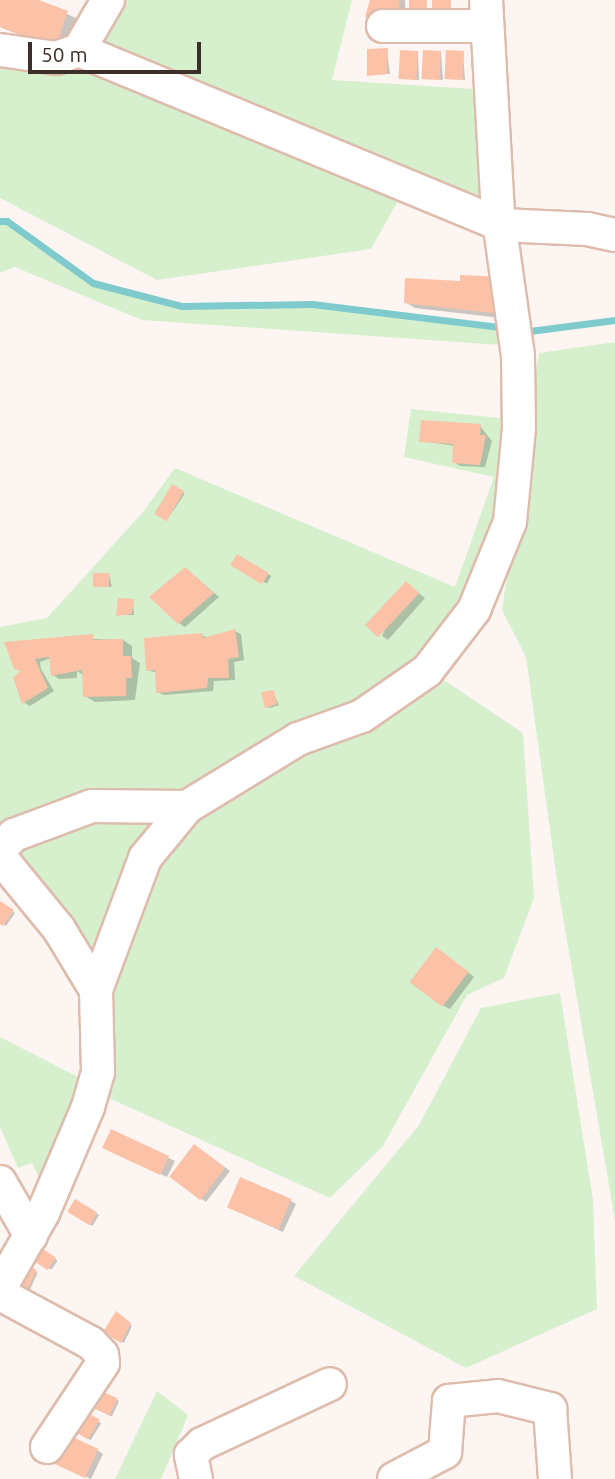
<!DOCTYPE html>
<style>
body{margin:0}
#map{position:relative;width:615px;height:1479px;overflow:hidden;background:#fcf5f1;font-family:Ubuntu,sans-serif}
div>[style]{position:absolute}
.green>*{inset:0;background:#d6f0ce}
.shadow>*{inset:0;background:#0003;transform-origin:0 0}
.stream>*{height:7px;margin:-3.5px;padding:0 3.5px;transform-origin:3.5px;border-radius:3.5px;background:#7ecacd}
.building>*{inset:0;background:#fbc2a7;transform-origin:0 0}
.roads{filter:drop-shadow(2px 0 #debcad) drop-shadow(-2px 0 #debcad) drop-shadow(0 2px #debcad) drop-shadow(0 -2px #debcad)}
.minor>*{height:32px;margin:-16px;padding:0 16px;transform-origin:16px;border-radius:16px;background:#fff}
span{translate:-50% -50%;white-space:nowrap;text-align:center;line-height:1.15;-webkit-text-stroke:5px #fff;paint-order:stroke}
.scale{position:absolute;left:28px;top:42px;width:173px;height:32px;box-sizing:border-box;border:4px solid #3c2f29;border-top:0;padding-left:9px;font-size:21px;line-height:24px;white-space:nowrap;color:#3c2f29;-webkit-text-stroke:5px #fff;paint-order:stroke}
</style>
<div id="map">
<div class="green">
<i style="clip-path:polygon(119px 0,352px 0,332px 80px,474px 89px,485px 198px,329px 143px,90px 47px)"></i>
<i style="clip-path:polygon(0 50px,56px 58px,408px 183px,371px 249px,157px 280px,0 198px)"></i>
<i style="clip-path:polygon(0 221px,7px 221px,93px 283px,182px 306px,312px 304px,503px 327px,510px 522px,427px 671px,187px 807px,96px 990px,0 857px,0 627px,47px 618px,143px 512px,175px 468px,455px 587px,494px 477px,404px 457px,411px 409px,500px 418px,501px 345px,142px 320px,15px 267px,0 273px)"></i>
<i style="clip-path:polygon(615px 342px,615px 1220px,559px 894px,526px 657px,502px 610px,539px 353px)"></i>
<i style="clip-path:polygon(438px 676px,523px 733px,534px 898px,504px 978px,467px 995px,383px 1146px,330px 1198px,102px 1095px,112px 988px,160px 854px,197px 814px,326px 742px,393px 715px)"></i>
<i style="clip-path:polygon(560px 993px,593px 1200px,597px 1309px,466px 1368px,294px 1276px,419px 1125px,481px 1008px)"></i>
<i style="clip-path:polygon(0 1037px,86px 1081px,45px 1190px,32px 1163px,18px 1168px,0 1127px)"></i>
<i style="clip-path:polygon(157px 1391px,188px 1415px,161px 1479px,115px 1479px)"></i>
</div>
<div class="shadow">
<i style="clip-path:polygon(0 0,34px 0,76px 18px,65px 53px,0 27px)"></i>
<i style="clip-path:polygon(372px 0,405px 0,406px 18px,373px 20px,367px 16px)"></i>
<i style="clip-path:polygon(387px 50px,390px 74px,369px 75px)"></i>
<i style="clip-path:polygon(441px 52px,443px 80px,424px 78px)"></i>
<i style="clip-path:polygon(463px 52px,465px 80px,447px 78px)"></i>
<i style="clip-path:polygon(418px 53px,419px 80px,401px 78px)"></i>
<i style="clip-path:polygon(462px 283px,510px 319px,415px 308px,405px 302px)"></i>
<i style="clip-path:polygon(480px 426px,492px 441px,485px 467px,460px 466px,454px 462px,455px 446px,421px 441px)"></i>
<i style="left:173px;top:486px;width:14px;height:32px;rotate:34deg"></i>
<i style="left:238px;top:556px;width:39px;height:9px;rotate:31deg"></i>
<i style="clip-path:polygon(109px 575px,112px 587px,95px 586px)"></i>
<i style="clip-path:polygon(196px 577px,219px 597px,185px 627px,179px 623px)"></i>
<i style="clip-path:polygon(407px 584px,425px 598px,388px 640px,382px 636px)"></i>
<i style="clip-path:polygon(133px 601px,134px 615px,118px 615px)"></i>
<i style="clip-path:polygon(235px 631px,241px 634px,244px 660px,234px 662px,235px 680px,214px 681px,213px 691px,164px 695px,157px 692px,157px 673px,148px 670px,202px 635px,209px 639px)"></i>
<i style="clip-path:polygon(69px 638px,123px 640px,132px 646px,132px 658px,140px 663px,135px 700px,95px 702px,85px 696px,83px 675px,77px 671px,77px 678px,59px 679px,53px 675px,51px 658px,40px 662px,41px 669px,54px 691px,30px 706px,23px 702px,22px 672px,15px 668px)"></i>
<i style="clip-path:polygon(273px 692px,279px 705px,270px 708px,267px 707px)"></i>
<i style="clip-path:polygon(0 903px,15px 913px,6px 926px,0 922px)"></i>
<i style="clip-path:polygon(442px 953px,474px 977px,450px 1009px,444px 1006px)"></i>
<i style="clip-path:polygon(112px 1131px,175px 1161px,167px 1177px,111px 1151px)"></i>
<i style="clip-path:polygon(201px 1150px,230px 1171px,206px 1202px,171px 1177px)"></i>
<i style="clip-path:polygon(290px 1200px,296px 1204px,283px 1232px,235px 1210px)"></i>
<i style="left:76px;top:1201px;width:27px;height:13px;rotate:31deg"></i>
<i style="left:38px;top:1247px;width:24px;height:11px;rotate:35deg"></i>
<i style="left:25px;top:1267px;width:14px;height:20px;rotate:25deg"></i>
<i style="clip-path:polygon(119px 1315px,132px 1326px,124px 1343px,105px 1332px)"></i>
<i style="left:91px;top:1388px;width:31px;height:17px;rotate:25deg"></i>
<i style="left:80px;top:1410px;width:25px;height:20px;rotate:32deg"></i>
<i style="clip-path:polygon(97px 1450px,103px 1454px,91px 1479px,59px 1465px)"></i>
</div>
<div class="stream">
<i style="left:0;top:221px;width:7px"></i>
<i style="left:7px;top:221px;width:106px;rotate:35.8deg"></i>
<i style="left:93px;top:283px;width:92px;rotate:14.5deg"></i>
<i style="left:182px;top:306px;width:130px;rotate:-0.9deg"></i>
<i style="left:312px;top:304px;width:196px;rotate:7deg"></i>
<i style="left:522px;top:332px;width:94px;rotate:-7.4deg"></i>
</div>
<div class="building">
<i style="clip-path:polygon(0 0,39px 0,68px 11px,55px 49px,0 27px)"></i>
<i style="clip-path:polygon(370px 0,399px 0,400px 15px,365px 17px)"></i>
<i style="left:409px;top:0;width:18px;height:14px"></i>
<i style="left:432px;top:0;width:19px;height:17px"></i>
<i style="clip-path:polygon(388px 48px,387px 74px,367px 76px,367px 49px)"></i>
<i style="left:400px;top:50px;width:18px;height:29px;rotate:3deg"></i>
<i style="left:423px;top:50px;width:18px;height:29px;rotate:3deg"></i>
<i style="left:446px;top:50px;width:18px;height:29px;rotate:3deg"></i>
<i style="clip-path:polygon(460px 275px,503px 277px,501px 314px,404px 303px,405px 278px,460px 281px)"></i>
<i style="clip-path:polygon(421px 420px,481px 424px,480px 435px,486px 435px,480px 465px,452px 463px,453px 444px,419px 442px)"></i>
<i style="left:172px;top:484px;width:14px;height:35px;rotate:30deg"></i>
<i style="left:237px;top:554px;width:37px;height:13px;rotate:31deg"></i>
<i style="clip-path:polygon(185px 567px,214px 593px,178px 624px,149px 597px)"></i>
<i style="left:93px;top:573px;width:16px;height:14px"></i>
<i style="left:406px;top:581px;width:18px;height:60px;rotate:43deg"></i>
<i style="clip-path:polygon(118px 598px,134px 599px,132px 614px,116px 616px)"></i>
<i style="clip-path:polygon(235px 629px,239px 657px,228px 659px,229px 678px,208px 678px,207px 688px,156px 693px,155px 670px,146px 671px,144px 638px,202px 633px,203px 638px)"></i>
<i style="clip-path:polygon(93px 634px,94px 640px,123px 639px,123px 656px,131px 656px,132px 678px,126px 678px,126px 696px,83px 697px,82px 670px,51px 676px,49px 657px,35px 659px,48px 688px,22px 704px,13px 677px,21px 671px,14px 669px,4px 642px)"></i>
<i style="clip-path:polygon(274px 690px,277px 704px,265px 708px,261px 692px)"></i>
<i style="clip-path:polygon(0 901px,14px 910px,3px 926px,0 924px)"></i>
<i style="left:436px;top:947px;width:41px;height:44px;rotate:37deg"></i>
<i style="left:111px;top:1129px;width:64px;height:21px;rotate:25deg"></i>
<i style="left:194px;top:1144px;width:39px;height:41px;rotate:37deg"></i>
<i style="left:240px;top:1177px;width:56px;height:33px;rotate:23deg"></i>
<i style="left:75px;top:1199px;width:26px;height:15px;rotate:31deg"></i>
<i style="left:37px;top:1245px;width:23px;height:15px;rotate:34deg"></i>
<i style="left:24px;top:1264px;width:14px;height:24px;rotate:25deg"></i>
<i style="clip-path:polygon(116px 1311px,131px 1323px,121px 1343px,103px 1332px)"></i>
<i style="left:90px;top:1386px;width:30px;height:19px;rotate:24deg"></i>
<i style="left:80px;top:1408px;width:23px;height:23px;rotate:31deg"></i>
<i style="left:64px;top:1433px;width:38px;height:32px;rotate:25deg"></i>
</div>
<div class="roads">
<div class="minor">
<i style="left:383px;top:26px;width:103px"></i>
<i style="left:0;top:50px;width:57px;rotate:8.1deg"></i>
<i style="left:56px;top:58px;width:24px;rotate:-19deg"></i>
<i style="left:79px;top:50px;width:457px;rotate:22.5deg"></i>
<i style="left:501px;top:225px;width:86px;rotate:2.7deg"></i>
<i style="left:587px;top:229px;width:29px;rotate:12deg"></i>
<i style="left:79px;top:50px;width:58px;rotate:-59.9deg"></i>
<i style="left:0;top:849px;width:20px;rotate:-45deg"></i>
<i style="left:14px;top:835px;width:83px;rotate:-20.4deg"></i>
<i style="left:92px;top:806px;width:95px;rotate:0.6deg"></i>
<i style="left:0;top:857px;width:93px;rotate:50.7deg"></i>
<i style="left:59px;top:929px;width:71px;rotate:58.8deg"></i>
<i style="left:0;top:1182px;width:62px;rotate:60.1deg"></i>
<i style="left:0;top:1288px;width:86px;rotate:-60.2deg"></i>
<i style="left:43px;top:1213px;width:115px;rotate:-67deg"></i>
<i style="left:88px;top:1107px;width:36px;rotate:-74deg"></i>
<i style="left:98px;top:1072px;width:82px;rotate:-91.4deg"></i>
<i style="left:96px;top:990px;width:141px;rotate:-69.6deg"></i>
<i style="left:145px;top:858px;width:66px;rotate:-50.5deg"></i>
<i style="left:187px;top:807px;width:130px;rotate:-31.5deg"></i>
<i style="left:298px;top:739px;width:68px;rotate:-19.8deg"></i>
<i style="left:362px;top:716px;width:79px;rotate:-34.7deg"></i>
<i style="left:427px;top:671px;width:77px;rotate:-52.4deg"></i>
<i style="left:474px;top:610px;width:95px;rotate:-67.8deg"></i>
<i style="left:510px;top:522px;width:94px;rotate:-84.5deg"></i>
<i style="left:519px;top:428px;width:72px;rotate:-90.8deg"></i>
<i style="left:518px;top:356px;width:143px;rotate:-98deg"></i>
<i style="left:498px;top:214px;width:214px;rotate:-93.2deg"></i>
<i style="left:0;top:1294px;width:103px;rotate:28.3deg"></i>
<i style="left:91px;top:1343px;width:16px;rotate:47deg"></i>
<i style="left:102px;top:1355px;width:8px;rotate:83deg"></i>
<i style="left:103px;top:1363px;width:101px;rotate:123.7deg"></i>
<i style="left:196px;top:1479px;width:25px;rotate:-102deg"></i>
<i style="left:191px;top:1455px;width:16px;rotate:-45deg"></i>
<i style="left:202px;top:1444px;width:141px;rotate:-25.1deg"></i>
<i style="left:394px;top:1479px;width:58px;rotate:-27.9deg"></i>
<i style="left:445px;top:1452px;width:51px;rotate:-85.5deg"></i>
<i style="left:449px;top:1401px;width:49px;rotate:-5.8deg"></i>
<i style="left:498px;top:1396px;width:54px;rotate:14deg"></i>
<i style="left:550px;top:1409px;width:70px;rotate:85.9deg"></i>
</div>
</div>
<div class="scale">50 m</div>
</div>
